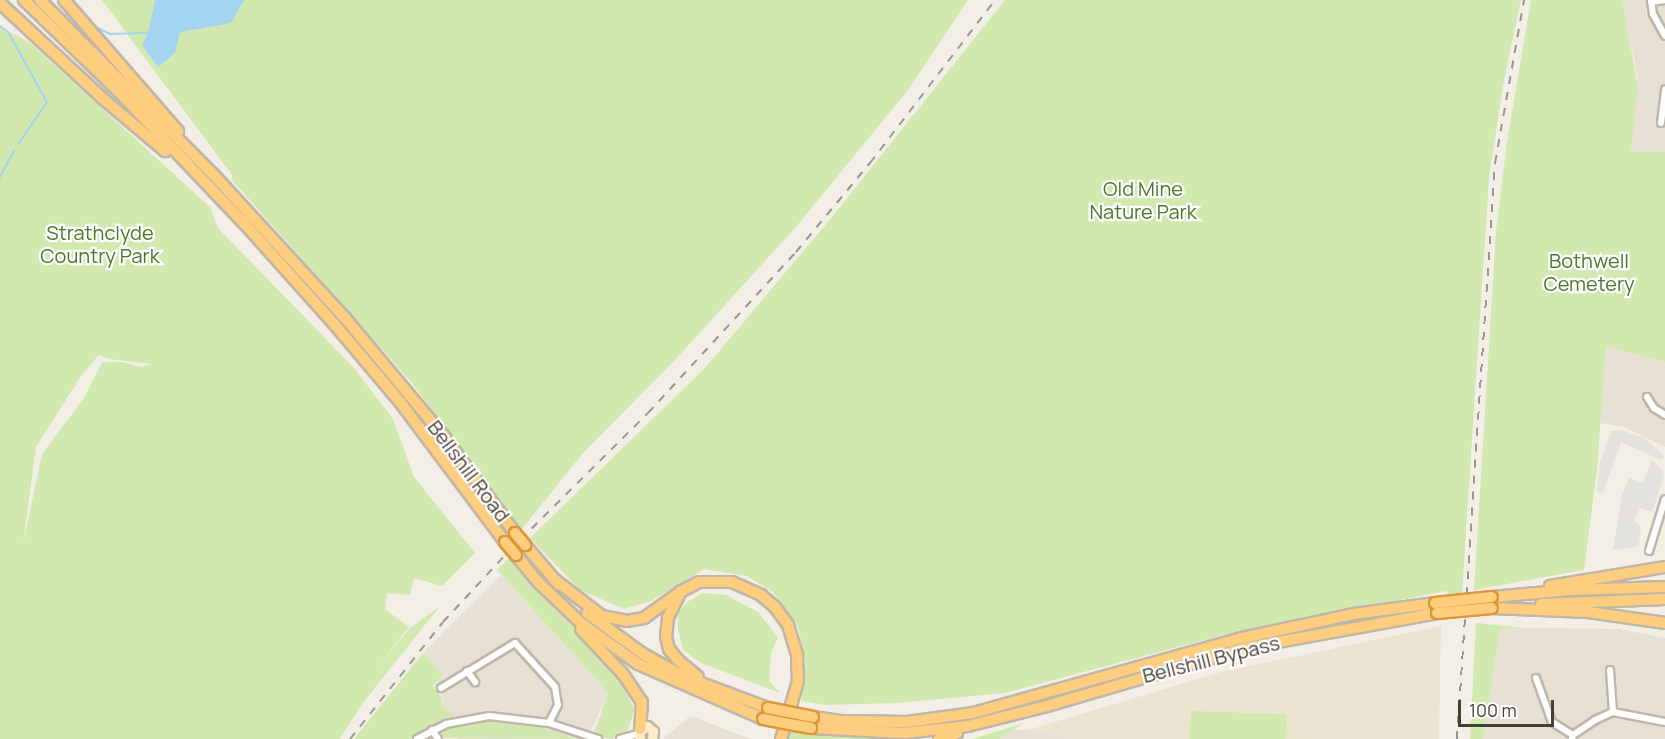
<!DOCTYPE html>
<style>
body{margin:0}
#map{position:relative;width:1665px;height:739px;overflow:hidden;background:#f3efe7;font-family:Manrope,sans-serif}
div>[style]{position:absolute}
.residential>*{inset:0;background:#e7e0d5}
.education>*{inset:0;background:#ece3d1}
.green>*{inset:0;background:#d1e8af;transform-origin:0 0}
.parking>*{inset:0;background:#e4e2df;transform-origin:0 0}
.water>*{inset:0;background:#a3d5f0}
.stream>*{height:2px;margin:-1px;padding:0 1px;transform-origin:1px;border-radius:1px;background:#a3d5f0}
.roads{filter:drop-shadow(2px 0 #bfb6a9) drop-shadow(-2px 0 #bfb6a9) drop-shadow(0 2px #bfb6a9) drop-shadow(0 -2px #bfb6a9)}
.minor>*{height:6px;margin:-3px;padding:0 3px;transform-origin:3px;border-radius:3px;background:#fff}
.secondary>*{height:9px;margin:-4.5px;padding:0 4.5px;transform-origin:4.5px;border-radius:4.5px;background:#feedc6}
.trunk>*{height:10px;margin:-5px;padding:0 5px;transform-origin:5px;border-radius:5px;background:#fece7e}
.rail>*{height:2px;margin-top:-1px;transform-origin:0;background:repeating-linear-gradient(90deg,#969696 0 8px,transparent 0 16px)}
.bridges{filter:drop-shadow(2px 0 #dd9637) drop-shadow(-2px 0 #dd9637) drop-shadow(0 2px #dd9637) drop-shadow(0 -2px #dd9637)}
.trunk-bridge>*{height:10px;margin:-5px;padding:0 5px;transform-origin:5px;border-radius:5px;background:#fece7e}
span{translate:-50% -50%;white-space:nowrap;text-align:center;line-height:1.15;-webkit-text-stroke:4.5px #fff;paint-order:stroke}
.park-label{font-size:20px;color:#4b7829}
.street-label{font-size:20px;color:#463f36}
.scale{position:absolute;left:1458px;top:700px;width:96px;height:27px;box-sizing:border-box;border:3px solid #463f36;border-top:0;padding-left:8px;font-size:18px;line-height:21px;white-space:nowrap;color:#463f36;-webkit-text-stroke:4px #fff;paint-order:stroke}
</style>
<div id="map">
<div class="residential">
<i style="clip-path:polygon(1621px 0,1665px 0,1665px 153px,1631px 151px,1638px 78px)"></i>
<i style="clip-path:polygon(1606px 347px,1665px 361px,1665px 447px,1624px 427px,1600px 423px)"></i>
<i style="clip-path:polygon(501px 575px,608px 693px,587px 739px,458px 739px,455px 716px,441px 704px,441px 696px,443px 697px,454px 686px,423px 653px)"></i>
<i style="clip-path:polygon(1527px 628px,1619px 629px,1665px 638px,1665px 739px,1483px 739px,1500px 629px)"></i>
<i style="clip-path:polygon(690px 716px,751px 739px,663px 739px)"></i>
<i style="clip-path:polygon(1013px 730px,1028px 730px,1077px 739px,1000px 739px)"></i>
</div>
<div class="education">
<i style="clip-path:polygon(1441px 626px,1439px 739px,1077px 739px,1028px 730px,1221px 672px)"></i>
</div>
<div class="green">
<i style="clip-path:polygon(102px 0,968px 0,908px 90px,795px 228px,675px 360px,583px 453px,522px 529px,411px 382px,232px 180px,232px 175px)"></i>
<i style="clip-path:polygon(1005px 0,1521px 0,1504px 80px,1489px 178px,1462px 595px,1451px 596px,1446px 591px,1223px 635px,1005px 693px,897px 703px,826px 705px,801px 701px,806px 664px,798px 626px,773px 592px,747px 576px,704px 569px,651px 601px,624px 609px,580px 590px,530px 538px,705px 368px,832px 217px)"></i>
<i style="clip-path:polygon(1531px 0,1622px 0,1638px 87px,1631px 151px,1665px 152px,1665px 362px,1606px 347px,1597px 470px,1584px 570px,1474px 590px,1496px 231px,1507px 142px)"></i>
<i style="clip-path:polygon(evenodd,0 27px,29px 42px,210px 207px,218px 228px,354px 368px,393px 419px,414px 477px,475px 553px,442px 586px,414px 578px,410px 595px,387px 593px,385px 609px,409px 627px,369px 678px,409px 629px,440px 606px,362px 704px,340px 739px,0 739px,0 27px,99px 355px,109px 359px,151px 364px,141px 367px,122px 362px,102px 362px,84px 398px,42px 454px,23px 544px,36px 447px,81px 376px,99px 355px)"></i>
<i style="clip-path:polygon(511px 556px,613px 670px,635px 709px,628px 730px,612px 739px,593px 736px,608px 693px,497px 570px)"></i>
<i style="clip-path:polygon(703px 593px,726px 595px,758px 612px,771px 628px,778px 638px,771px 653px,769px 681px,780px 693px,701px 663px,683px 650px,678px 629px,678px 614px,687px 602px)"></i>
<i style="clip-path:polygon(1476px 623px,1527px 628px,1500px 629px,1483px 739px,1470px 739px)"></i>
<i style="clip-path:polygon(423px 653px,444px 675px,432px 686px,441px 696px,441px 704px,455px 716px,415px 739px,354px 739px)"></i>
<i style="left:1191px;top:711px;width:96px;height:28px;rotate:2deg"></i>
<i style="clip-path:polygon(482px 721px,520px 721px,578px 739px,440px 738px,445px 729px)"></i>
<i style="clip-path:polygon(1024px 723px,1000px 739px,972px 739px)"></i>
<i style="clip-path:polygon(784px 726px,895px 739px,782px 739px)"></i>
</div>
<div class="parking">
<i style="clip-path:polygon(1621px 430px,1644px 438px,1665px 456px,1660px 460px,1621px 442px,1603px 493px,1597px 492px,1600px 463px,1611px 431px)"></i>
<i style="clip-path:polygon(1652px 460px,1663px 471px,1664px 476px,1652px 512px,1640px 508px,1634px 521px,1641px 526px,1639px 546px,1613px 550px,1622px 495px,1629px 478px,1643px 483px)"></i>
<i style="left:444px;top:675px;width:15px;height:16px;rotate:42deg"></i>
</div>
<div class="water">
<i style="clip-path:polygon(155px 0,244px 0,231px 23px,180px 32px,175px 53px,158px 67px,142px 45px,148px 33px)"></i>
</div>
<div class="stream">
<i style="left:0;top:26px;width:10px;rotate:37deg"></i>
<i style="left:8px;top:32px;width:80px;rotate:60.9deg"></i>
<i style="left:47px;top:102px;width:50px;rotate:124.3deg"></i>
<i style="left:93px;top:26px;width:19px;rotate:25deg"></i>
<i style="left:110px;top:34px;width:38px;rotate:-2deg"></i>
<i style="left:0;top:177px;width:30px;rotate:-62deg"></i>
</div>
<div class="roads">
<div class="minor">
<i style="left:1651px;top:0;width:14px;rotate:82deg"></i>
<i style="left:1653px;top:14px;width:25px;rotate:61deg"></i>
<i style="left:1651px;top:2px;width:14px;rotate:-8deg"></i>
<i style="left:1661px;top:123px;width:34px;rotate:-83deg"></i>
<i style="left:1647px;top:397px;width:13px;rotate:58deg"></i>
<i style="left:1654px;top:408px;width:13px;rotate:32deg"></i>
<i style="left:1649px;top:551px;width:54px;rotate:-72.9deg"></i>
<i style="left:1610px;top:670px;width:42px;rotate:85.9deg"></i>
<i style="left:467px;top:671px;width:14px;rotate:54deg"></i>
<i style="left:1536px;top:678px;width:47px;rotate:70deg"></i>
<i style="left:1552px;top:722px;width:25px;rotate:32deg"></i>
<i style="left:441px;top:688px;width:87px;rotate:-31.3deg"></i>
<i style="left:515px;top:643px;width:59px;rotate:47.7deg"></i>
<i style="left:555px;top:687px;width:18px;rotate:81deg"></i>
<i style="left:558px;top:705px;width:20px;rotate:117deg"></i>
<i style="left:432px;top:730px;width:11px;rotate:56deg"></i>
<i style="left:417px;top:739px;width:33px;rotate:-27deg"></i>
<i style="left:446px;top:724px;width:44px;rotate:-10.5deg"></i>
<i style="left:489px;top:716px;width:60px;rotate:6.7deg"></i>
<i style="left:549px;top:723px;width:52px;rotate:18.1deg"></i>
<i style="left:620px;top:739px;width:19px;rotate:-16deg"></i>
<i style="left:1572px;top:739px;width:4px;rotate:-76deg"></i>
<i style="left:1573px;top:735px;width:27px;rotate:-34deg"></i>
<i style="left:1595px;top:720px;width:20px;rotate:-24deg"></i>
<i style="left:1613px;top:712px;width:53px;rotate:10.9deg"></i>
</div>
<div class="secondary">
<i style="left:640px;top:739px;width:7px;rotate:-98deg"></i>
<i style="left:639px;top:732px;width:10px;rotate:-37deg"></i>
<i style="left:647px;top:726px;width:8px;rotate:40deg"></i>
<i style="left:653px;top:731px;width:8px;rotate:97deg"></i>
</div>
<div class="trunk">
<i style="left:24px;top:0;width:135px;rotate:44.1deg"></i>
<i style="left:121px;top:94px;width:177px;rotate:46.4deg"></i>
<i style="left:243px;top:222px;width:140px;rotate:48.2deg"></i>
<i style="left:336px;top:326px;width:99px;rotate:49.9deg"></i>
<i style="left:400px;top:402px;width:175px;rotate:53.1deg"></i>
<i style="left:40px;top:0;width:245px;rotate:45.2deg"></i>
<i style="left:213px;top:174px;width:195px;rotate:47.5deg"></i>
<i style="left:345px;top:318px;width:153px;rotate:50.1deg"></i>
<i style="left:443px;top:435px;width:122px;rotate:53.7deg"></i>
<i style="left:64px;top:0;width:174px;rotate:49deg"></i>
<i style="left:0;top:3px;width:138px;rotate:42.9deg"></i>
<i style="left:101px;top:97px;width:84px;rotate:40.2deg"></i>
<i style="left:525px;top:545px;width:52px;rotate:49.6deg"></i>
<i style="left:516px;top:555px;width:36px;rotate:51deg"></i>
<i style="left:539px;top:583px;width:58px;rotate:43.6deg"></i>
<i style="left:581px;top:623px;width:70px;rotate:35.7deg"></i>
<i style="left:638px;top:664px;width:137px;rotate:23.7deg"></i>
<i style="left:555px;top:580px;width:59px;rotate:37.5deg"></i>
<i style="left:602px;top:616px;width:25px;rotate:11deg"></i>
<i style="left:627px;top:621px;width:17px;rotate:-10deg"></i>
<i style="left:644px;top:618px;width:44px;rotate:-35.8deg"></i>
<i style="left:680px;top:592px;width:21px;rotate:-28deg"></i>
<i style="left:699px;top:582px;width:33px"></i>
<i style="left:732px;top:582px;width:32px;rotate:24deg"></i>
<i style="left:761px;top:595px;width:18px;rotate:41deg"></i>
<i style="left:775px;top:607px;width:22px;rotate:54deg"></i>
<i style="left:788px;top:625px;width:30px;rotate:73deg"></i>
<i style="left:797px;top:654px;width:27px;rotate:88deg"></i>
<i style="left:798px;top:681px;width:60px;rotate:106.3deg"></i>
<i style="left:1550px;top:586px;width:117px;rotate:-9.4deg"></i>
<i style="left:679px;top:595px;width:25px;rotate:116deg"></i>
<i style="left:668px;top:618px;width:19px;rotate:96deg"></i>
<i style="left:666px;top:637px;width:12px;rotate:76deg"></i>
<i style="left:669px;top:649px;width:14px;rotate:51deg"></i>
<i style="left:678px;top:660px;width:26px;rotate:40deg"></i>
<i style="left:1492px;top:597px;width:78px;rotate:-5.1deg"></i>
<i style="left:1570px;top:590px;width:95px;rotate:-1.8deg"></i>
<i style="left:1541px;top:604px;width:124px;rotate:-2.3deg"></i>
<i style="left:1492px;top:608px;width:96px;rotate:2.4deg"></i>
<i style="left:1588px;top:612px;width:78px;rotate:8.1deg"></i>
<i style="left:587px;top:613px;width:69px;rotate:36.2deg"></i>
<i style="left:643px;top:654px;width:48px;rotate:28.7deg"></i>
<i style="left:685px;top:677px;width:89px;rotate:20.5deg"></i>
<i style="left:581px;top:629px;width:62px;rotate:47deg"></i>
<i style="left:623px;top:674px;width:34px;rotate:56deg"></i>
<i style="left:642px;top:702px;width:27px;rotate:94deg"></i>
<i style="left:813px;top:717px;width:30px;rotate:8deg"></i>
<i style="left:843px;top:721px;width:64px;rotate:0.9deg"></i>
<i style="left:907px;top:722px;width:67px;rotate:-7.8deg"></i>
<i style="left:973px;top:713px;width:279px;rotate:-15.6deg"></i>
<i style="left:1242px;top:638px;width:115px;rotate:-12.1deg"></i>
<i style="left:1354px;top:614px;width:82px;rotate:-7.7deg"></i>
<i style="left:811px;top:728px;width:93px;rotate:3.1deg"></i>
<i style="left:904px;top:733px;width:64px;rotate:-6.2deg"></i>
<i style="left:968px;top:726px;width:81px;rotate:-14.2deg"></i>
<i style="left:1047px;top:706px;width:206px;rotate:-16.3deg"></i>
<i style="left:1245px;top:648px;width:195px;rotate:-10.3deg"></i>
<i style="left:939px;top:739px;width:19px;rotate:-18deg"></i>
</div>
</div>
<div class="rail">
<i style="left:350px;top:739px;width:149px;rotate:-51.5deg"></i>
<i style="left:443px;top:622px;width:97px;rotate:-47.1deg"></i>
<i style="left:509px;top:551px;width:196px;rotate:-44.8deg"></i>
<i style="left:648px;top:413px;width:219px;rotate:-47.4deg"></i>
<i style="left:796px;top:252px;width:116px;rotate:-50.3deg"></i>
<i style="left:870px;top:163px;width:205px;rotate:-52.5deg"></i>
<i style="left:1457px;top:739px;width:577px;rotate:-86.23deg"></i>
<i style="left:1495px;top:163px;width:166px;rotate:-79.9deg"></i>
</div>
<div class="bridges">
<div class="trunk-bridge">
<i style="left:515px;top:533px;width:16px;rotate:50deg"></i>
<i style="left:505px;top:542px;width:17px;rotate:50deg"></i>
<i style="left:1435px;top:603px;width:57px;rotate:-6deg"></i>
<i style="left:1437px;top:613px;width:55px;rotate:-5.2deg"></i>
<i style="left:768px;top:708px;width:46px;rotate:11.3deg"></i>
<i style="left:763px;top:719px;width:49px;rotate:10.6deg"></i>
</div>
</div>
<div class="park-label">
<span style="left:1143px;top:200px">Old Mine<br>Nature Park</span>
<span style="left:100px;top:244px">Strathclyde<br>Country Park</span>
<span style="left:1589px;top:272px">Bothwell<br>Cemetery</span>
</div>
<div class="street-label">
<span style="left:469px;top:471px;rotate:53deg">Bellshill Road</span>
<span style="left:1211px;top:659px;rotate:-14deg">Bellshill Bypass</span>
</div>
<div class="scale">100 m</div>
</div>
